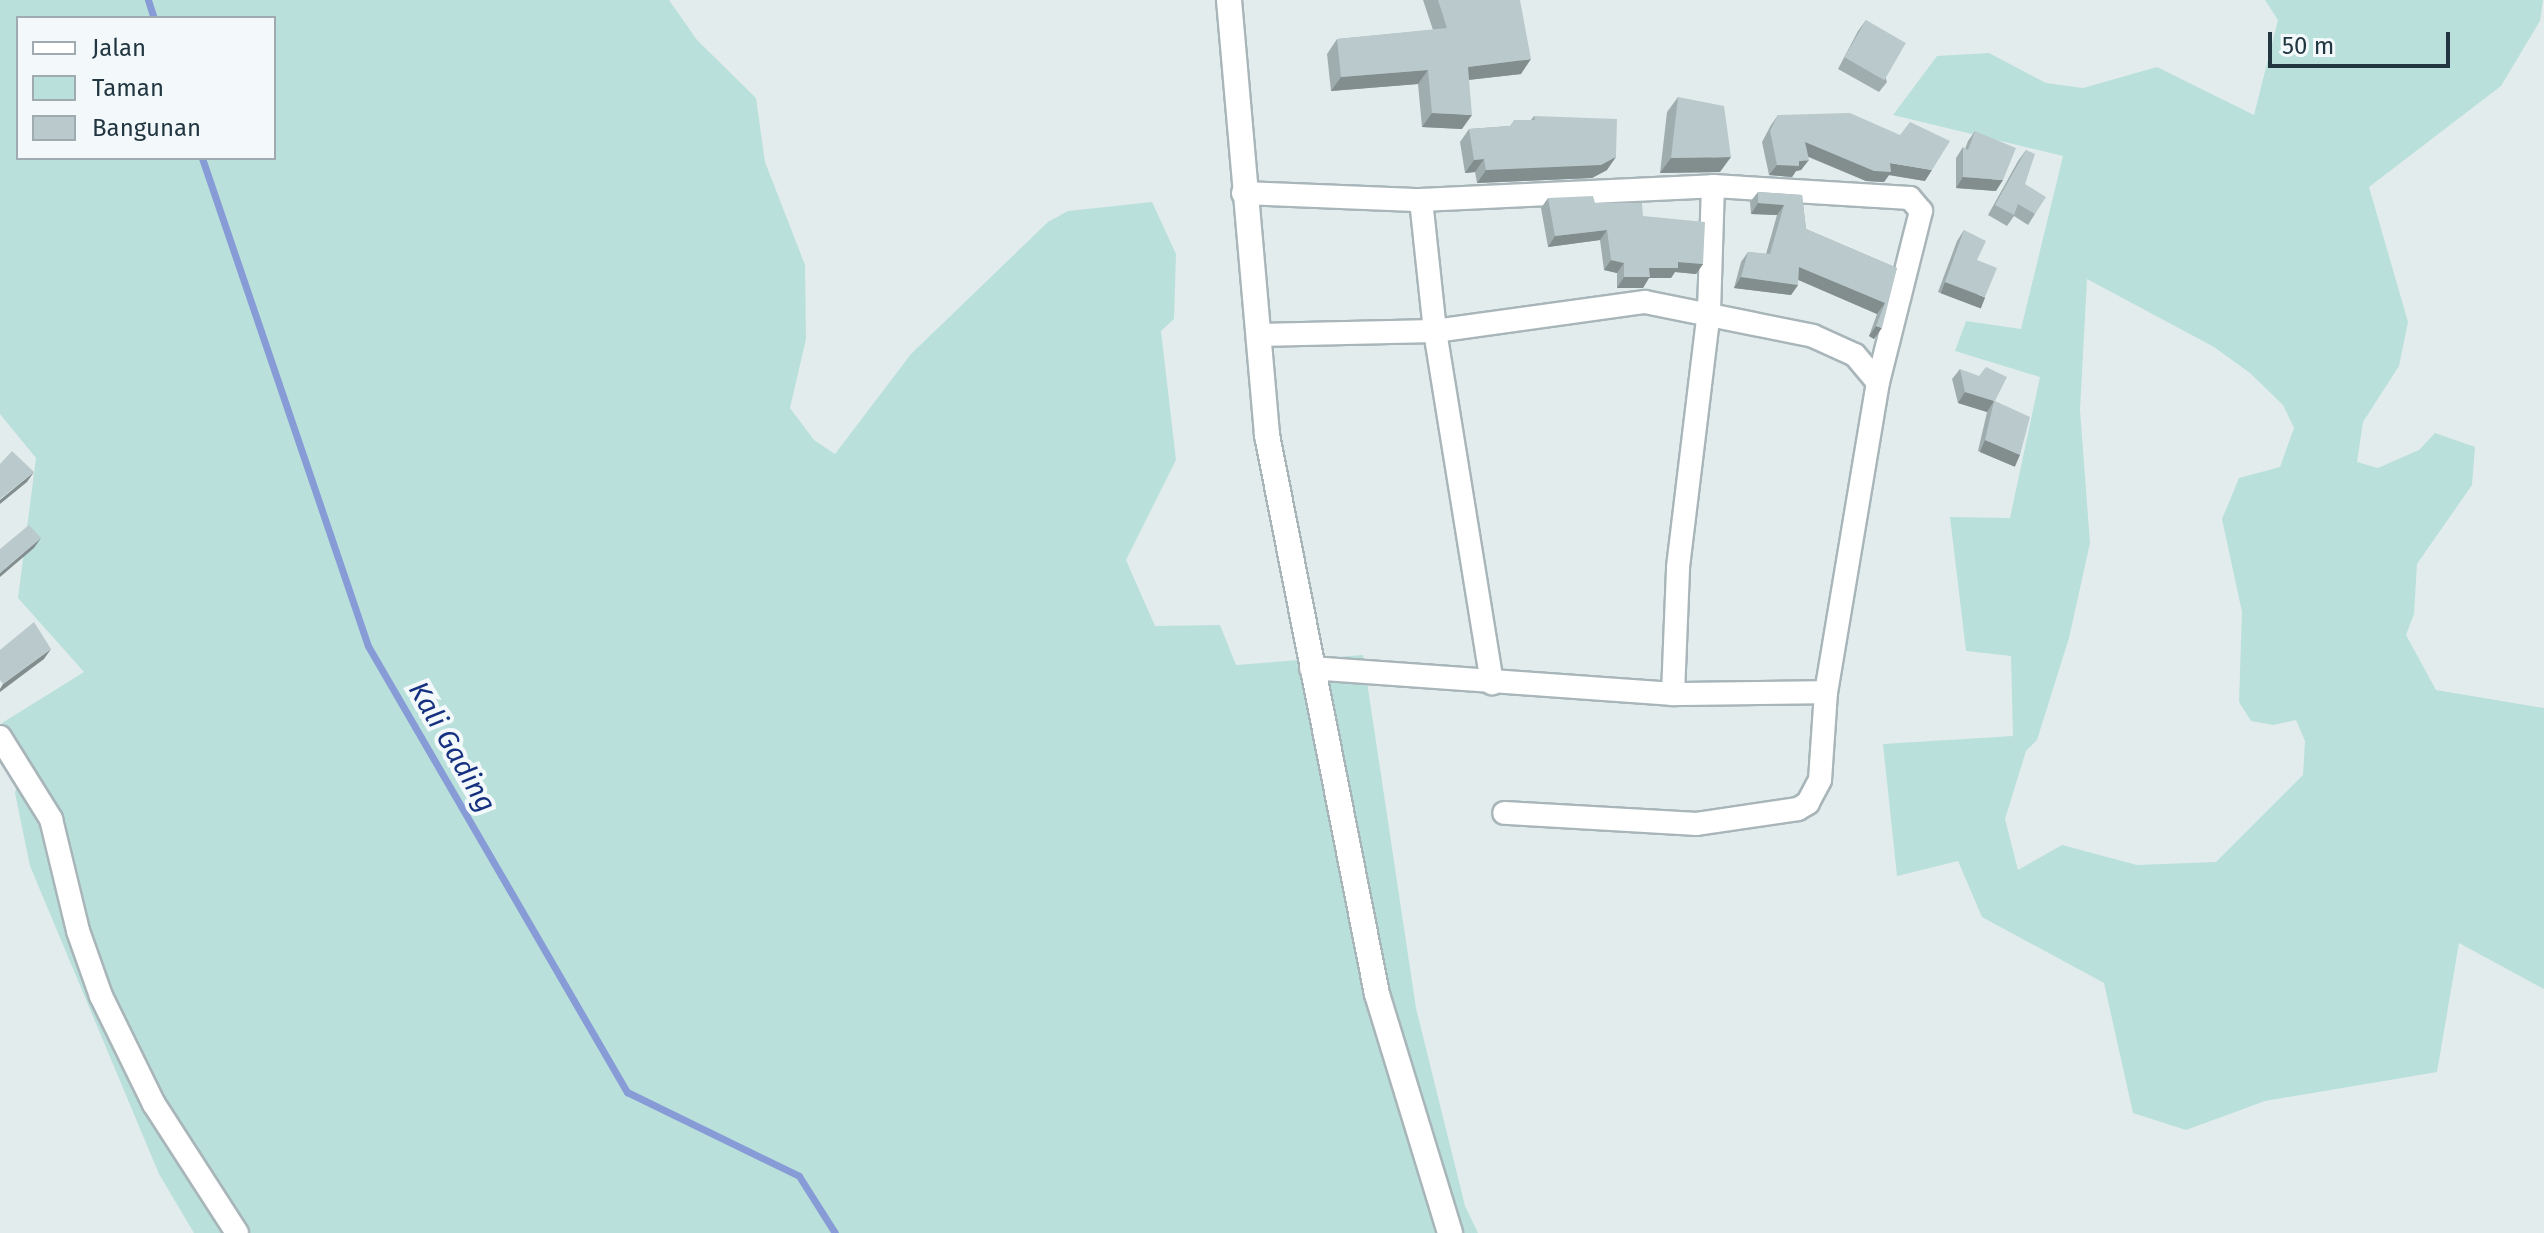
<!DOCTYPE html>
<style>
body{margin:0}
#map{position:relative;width:2544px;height:1233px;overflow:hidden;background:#e2eced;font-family:"Fira Sans",sans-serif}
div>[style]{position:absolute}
.green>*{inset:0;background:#bae0db}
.stream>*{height:7px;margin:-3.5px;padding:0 3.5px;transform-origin:3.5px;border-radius:3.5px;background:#879bd6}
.roads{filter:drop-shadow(2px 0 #a8b5b9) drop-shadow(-2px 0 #a8b5b9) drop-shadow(0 2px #a8b5b9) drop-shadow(0 -2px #a8b5b9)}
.street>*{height:22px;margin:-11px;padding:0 11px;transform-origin:11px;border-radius:11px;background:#fff}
.secondary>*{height:24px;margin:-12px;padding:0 12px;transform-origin:12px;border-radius:12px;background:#fff}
.wall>*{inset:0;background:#a0adaf}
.shaded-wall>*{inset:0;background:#828d8e;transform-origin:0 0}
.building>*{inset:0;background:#bac9cb;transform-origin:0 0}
span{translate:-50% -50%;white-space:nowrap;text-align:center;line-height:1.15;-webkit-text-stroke:8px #f3f9fa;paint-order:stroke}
.water-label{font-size:28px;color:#163080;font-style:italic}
.legend{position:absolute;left:16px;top:16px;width:260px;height:144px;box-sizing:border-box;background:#f3f9fa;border:2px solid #9fabb0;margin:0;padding:10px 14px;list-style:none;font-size:24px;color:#213640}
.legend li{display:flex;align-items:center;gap:16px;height:40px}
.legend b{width:40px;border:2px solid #9fabb0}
.scale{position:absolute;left:2268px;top:32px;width:182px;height:36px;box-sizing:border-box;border:4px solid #213640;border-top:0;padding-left:10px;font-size:24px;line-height:28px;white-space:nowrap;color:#213640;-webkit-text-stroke:6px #f3f9fa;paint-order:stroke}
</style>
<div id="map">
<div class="green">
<i style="clip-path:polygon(evenodd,0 0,669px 0,697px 40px,756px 98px,765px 162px,805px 265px,806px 339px,790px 408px,814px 440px,835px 454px,911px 354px,1048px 222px,1068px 211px,1152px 202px,1176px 254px,1174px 319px,1161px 331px,1176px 460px,1126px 560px,1155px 626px,1220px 625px,1236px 665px,1363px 655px,1416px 1008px,1465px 1206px,1478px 1233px,194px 1233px,159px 1174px,30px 866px,15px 793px,23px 758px,2px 723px,84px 672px,18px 598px,36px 458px,0 414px,0 0,18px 18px,274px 18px,274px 158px,18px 158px,18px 18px)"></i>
<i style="clip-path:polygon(evenodd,2265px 0,2543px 0,2540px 21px,2501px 86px,2369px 187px,2408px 322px,2399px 366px,2363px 422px,2357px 462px,2378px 468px,2419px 450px,2435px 433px,2475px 447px,2472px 485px,2417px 564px,2414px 614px,2406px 635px,2436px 690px,2544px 708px,2544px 989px,2459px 943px,2437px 1072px,2265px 1101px,2186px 1130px,2133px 1113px,2104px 983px,1982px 917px,1958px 861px,1897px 876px,1883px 744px,2013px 736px,2011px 656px,1966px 651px,1950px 517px,2010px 518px,2040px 377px,1955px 351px,1966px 321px,2021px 329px,2063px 156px,1893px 115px,1937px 56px,1989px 53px,2046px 83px,2083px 88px,2157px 67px,2254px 115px,2278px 20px,2265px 0,2087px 279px,2214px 347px,2250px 373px,2283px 405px,2294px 428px,2280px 467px,2239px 478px,2222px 519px,2242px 612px,2239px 702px,2251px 721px,2273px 725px,2296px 720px,2305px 741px,2303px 775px,2216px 862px,2137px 865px,2062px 845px,2018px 870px,2005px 819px,2026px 751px,2037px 740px,2069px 638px,2090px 543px,2080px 410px,2087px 279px)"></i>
</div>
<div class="stream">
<i style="left:148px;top:0;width:19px;rotate:72deg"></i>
<i style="left:202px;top:158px;width:515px;rotate:71.21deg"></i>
<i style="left:368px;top:646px;width:516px;rotate:59.86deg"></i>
<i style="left:627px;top:1092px;width:191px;rotate:26deg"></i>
<i style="left:799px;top:1176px;width:67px;rotate:57.7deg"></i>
</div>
<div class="roads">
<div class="street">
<i style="left:1243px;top:193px;width:178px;rotate:2.3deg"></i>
<i style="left:1421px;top:200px;width:292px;rotate:-2.7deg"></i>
<i style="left:1713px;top:186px;width:197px;rotate:3.5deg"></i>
<i style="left:1910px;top:198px;width:17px;rotate:50deg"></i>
<i style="left:1921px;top:211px;width:176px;rotate:104.1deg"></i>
<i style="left:1421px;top:200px;width:132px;rotate:83.9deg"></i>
<i style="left:1435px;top:331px;width:357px;rotate:80.8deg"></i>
<i style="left:1258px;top:335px;width:177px;rotate:-1.3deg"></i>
<i style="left:1435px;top:331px;width:212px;rotate:-7.9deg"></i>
<i style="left:1645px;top:302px;width:171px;rotate:11.4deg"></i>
<i style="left:1813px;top:336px;width:46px;rotate:24.3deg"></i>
<i style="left:1855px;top:355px;width:35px;rotate:50deg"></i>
<i style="left:1878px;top:382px;width:314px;rotate:99.5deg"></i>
<i style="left:1826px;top:692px;width:88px;rotate:93.9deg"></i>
<i style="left:1820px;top:780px;width:26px;rotate:118deg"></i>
<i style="left:1808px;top:803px;width:12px;rotate:149deg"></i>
<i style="left:1798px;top:809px;width:102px;rotate:171.6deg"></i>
<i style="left:1697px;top:824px;width:193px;rotate:-176.7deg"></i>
<i style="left:1311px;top:668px;width:363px;rotate:4.1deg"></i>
<i style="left:1673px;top:694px;width:127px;rotate:-87.7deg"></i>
<i style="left:1678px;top:567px;width:257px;rotate:-83.1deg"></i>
<i style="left:1709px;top:312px;width:126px;rotate:-88.2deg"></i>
<i style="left:1673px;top:694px;width:153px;rotate:-0.7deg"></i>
<i style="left:0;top:737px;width:97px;rotate:58.1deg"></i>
<i style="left:51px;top:819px;width:115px;rotate:76.4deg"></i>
<i style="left:78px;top:931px;width:69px;rotate:70.5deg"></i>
<i style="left:101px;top:996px;width:120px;rotate:63.9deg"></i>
<i style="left:154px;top:1104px;width:153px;rotate:57.2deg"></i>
</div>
<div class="secondary">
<i style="left:1229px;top:0;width:437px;rotate:85deg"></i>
<i style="left:1267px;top:435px;width:570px;rotate:78.87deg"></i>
<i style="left:1377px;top:994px;width:250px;rotate:73deg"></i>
</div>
</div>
<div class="wall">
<i style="clip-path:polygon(1423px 0,1520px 0,1521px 74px,1469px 80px,1462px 129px,1422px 127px,1418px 84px,1331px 91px,1327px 54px,1337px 39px,1433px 30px)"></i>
<i style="clip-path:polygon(1866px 20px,1887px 82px,1879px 92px,1838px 69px,1858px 31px)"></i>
<i style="clip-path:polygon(1678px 97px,1720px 172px,1660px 173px,1667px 112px)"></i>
<i style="clip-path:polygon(1778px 115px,1925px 181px,1889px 175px,1884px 182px,1866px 181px,1808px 157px,1801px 170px,1796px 171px,1792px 177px,1769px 175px,1762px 142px,1771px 125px)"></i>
<i style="clip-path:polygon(1534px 116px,1607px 170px,1592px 178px,1477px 183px,1475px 172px,1465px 173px,1460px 142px,1469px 129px,1510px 126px,1531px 120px)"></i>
<i style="clip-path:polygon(1975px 131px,1996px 191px,1956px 188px,1956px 158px,1963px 147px,1965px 149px,1968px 141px)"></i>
<i style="clip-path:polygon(2026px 150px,2025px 184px,2035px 214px,2028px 225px,2014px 216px,2007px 226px,1988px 215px,2018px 161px)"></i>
<i style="clip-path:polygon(1758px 192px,1802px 195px,1806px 229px,1897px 268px,1874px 339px,1869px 336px,1877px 314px,1798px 280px,1798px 285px,1791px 295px,1734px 288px,1741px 262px,1748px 252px,1766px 254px,1777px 215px,1751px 214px,1750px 202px)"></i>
<i style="clip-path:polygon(1548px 198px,1595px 203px,1643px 216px,1703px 264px,1696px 274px,1675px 272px,1671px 278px,1649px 278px,1643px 288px,1617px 288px,1617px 273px,1604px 270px,1600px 240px,1548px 247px,1541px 208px)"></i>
<i style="clip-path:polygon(1964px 230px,1977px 260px,1978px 307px,1938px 292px,1957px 241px)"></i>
<i style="clip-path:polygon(1960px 369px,1995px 401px,2020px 455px,2013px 466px,1978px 451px,1987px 412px,1958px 403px,1952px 379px)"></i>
</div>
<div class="shaded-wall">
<i style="clip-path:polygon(1531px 59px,1521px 74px,1458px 81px,1468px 67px)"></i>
<i style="clip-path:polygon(1428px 70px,1418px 84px,1331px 91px,1341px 77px)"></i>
<i style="clip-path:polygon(1432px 113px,1472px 115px,1462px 129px,1422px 127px)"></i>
<i style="clip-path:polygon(1805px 142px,1890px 163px,1932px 170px,1925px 181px,1889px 175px,1884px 182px,1866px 181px,1798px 152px)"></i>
<i style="clip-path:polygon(1616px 157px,1607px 170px,1592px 178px,1477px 183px,1486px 170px)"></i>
<i style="clip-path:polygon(1731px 157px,1720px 172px,1660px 173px,1671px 158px)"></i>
<i style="clip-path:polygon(1484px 159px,1475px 172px,1465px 173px,1474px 160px)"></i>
<i style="clip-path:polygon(1809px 160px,1801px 170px,1796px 171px,1792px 177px,1769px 175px,1777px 165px)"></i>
<i style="clip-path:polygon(1963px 177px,2003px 180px,1996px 191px,1956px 188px)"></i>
<i style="clip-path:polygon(1758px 203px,1784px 205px,1777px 215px,1751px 214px)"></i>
<i style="clip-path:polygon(1607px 230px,1600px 240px,1548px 247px,1555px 236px)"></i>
<i style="clip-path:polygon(1611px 260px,1624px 263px,1617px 273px,1604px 270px)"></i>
<i style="clip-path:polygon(1678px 262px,1703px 264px,1696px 274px,1675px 272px,1671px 278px,1649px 278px,1643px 288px,1617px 288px,1624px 277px,1649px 268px)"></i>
<i style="clip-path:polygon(1799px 267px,1885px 303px,1877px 314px,1792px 277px)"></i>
<i style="clip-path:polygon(1741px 277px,1798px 285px,1791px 295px,1734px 288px)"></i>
<i style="left:1945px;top:282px;width:43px;height:12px;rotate:21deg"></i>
<i style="clip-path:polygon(1876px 326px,1882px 328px,1874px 339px,1869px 336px)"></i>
<i style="clip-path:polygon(1965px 392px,1994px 401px,1987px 412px,1958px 403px)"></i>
<i style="left:1985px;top:440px;width:38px;height:13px;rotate:23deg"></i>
<i style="clip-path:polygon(34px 472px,27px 482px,0 504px,0 500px)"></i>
<i style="clip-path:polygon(41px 538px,34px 548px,0 577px,0 573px)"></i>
<i style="clip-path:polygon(51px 649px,44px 659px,0 692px,0 689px,3px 684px)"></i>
</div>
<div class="building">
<i style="clip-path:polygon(1438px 0,1520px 0,1531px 59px,1468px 67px,1472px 115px,1432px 113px,1428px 70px,1341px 77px,1337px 39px,1447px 28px)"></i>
<i style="left:1866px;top:20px;width:46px;height:43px;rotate:30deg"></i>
<i style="clip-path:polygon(1678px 97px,1724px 106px,1731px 157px,1671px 158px)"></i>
<i style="clip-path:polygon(1850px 113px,1900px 135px,1910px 122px,1950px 141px,1932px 170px,1890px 163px,1891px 172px,1874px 171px,1805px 142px,1809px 160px,1799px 161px,1799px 166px,1777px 165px,1770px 131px,1778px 115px)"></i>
<i style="clip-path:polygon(1534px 116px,1617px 119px,1616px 157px,1601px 165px,1486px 170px,1484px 159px,1474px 160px,1469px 129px,1510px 126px,1514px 120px,1535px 120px)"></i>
<i style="clip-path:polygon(1975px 131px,2016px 148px,2003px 180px,1963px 177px,1963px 147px,1968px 150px)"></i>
<i style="clip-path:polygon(2026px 150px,2035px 154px,2025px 184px,2046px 197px,2035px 214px,2018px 204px,2014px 215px,1995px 205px)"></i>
<i style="clip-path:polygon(1758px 192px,1802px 195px,1806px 229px,1897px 268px,1882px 328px,1876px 326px,1885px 303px,1799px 267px,1798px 285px,1741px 277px,1748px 252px,1770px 254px,1784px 205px,1758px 203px)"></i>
<i style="clip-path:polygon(1593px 196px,1595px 203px,1642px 203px,1643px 216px,1705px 222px,1703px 264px,1678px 262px,1678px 268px,1649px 268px,1650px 277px,1624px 277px,1624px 263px,1611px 260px,1607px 230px,1555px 236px,1548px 198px)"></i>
<i style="clip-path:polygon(1964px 230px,1986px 241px,1977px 260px,1997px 268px,1985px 297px,1945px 282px)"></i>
<i style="clip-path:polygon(1986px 367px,2007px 377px,1995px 401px,2030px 417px,2020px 455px,1985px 440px,1994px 401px,1965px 392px,1960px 369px,1979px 376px)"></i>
<i style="clip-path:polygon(12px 451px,34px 472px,0 499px,0 464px)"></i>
<i style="clip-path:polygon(29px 525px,41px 538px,0 573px,0 549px)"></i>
<i style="clip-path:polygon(34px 622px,51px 649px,3px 684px,0 680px,0 650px)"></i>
</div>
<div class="water-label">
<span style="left:452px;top:747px;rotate:60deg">Kali Gading</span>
</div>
<ul class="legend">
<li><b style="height:10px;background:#fff"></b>Jalan</li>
<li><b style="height:22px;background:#bae0db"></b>Taman</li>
<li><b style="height:22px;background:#bac9cb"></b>Bangunan</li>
</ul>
<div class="scale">50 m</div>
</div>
